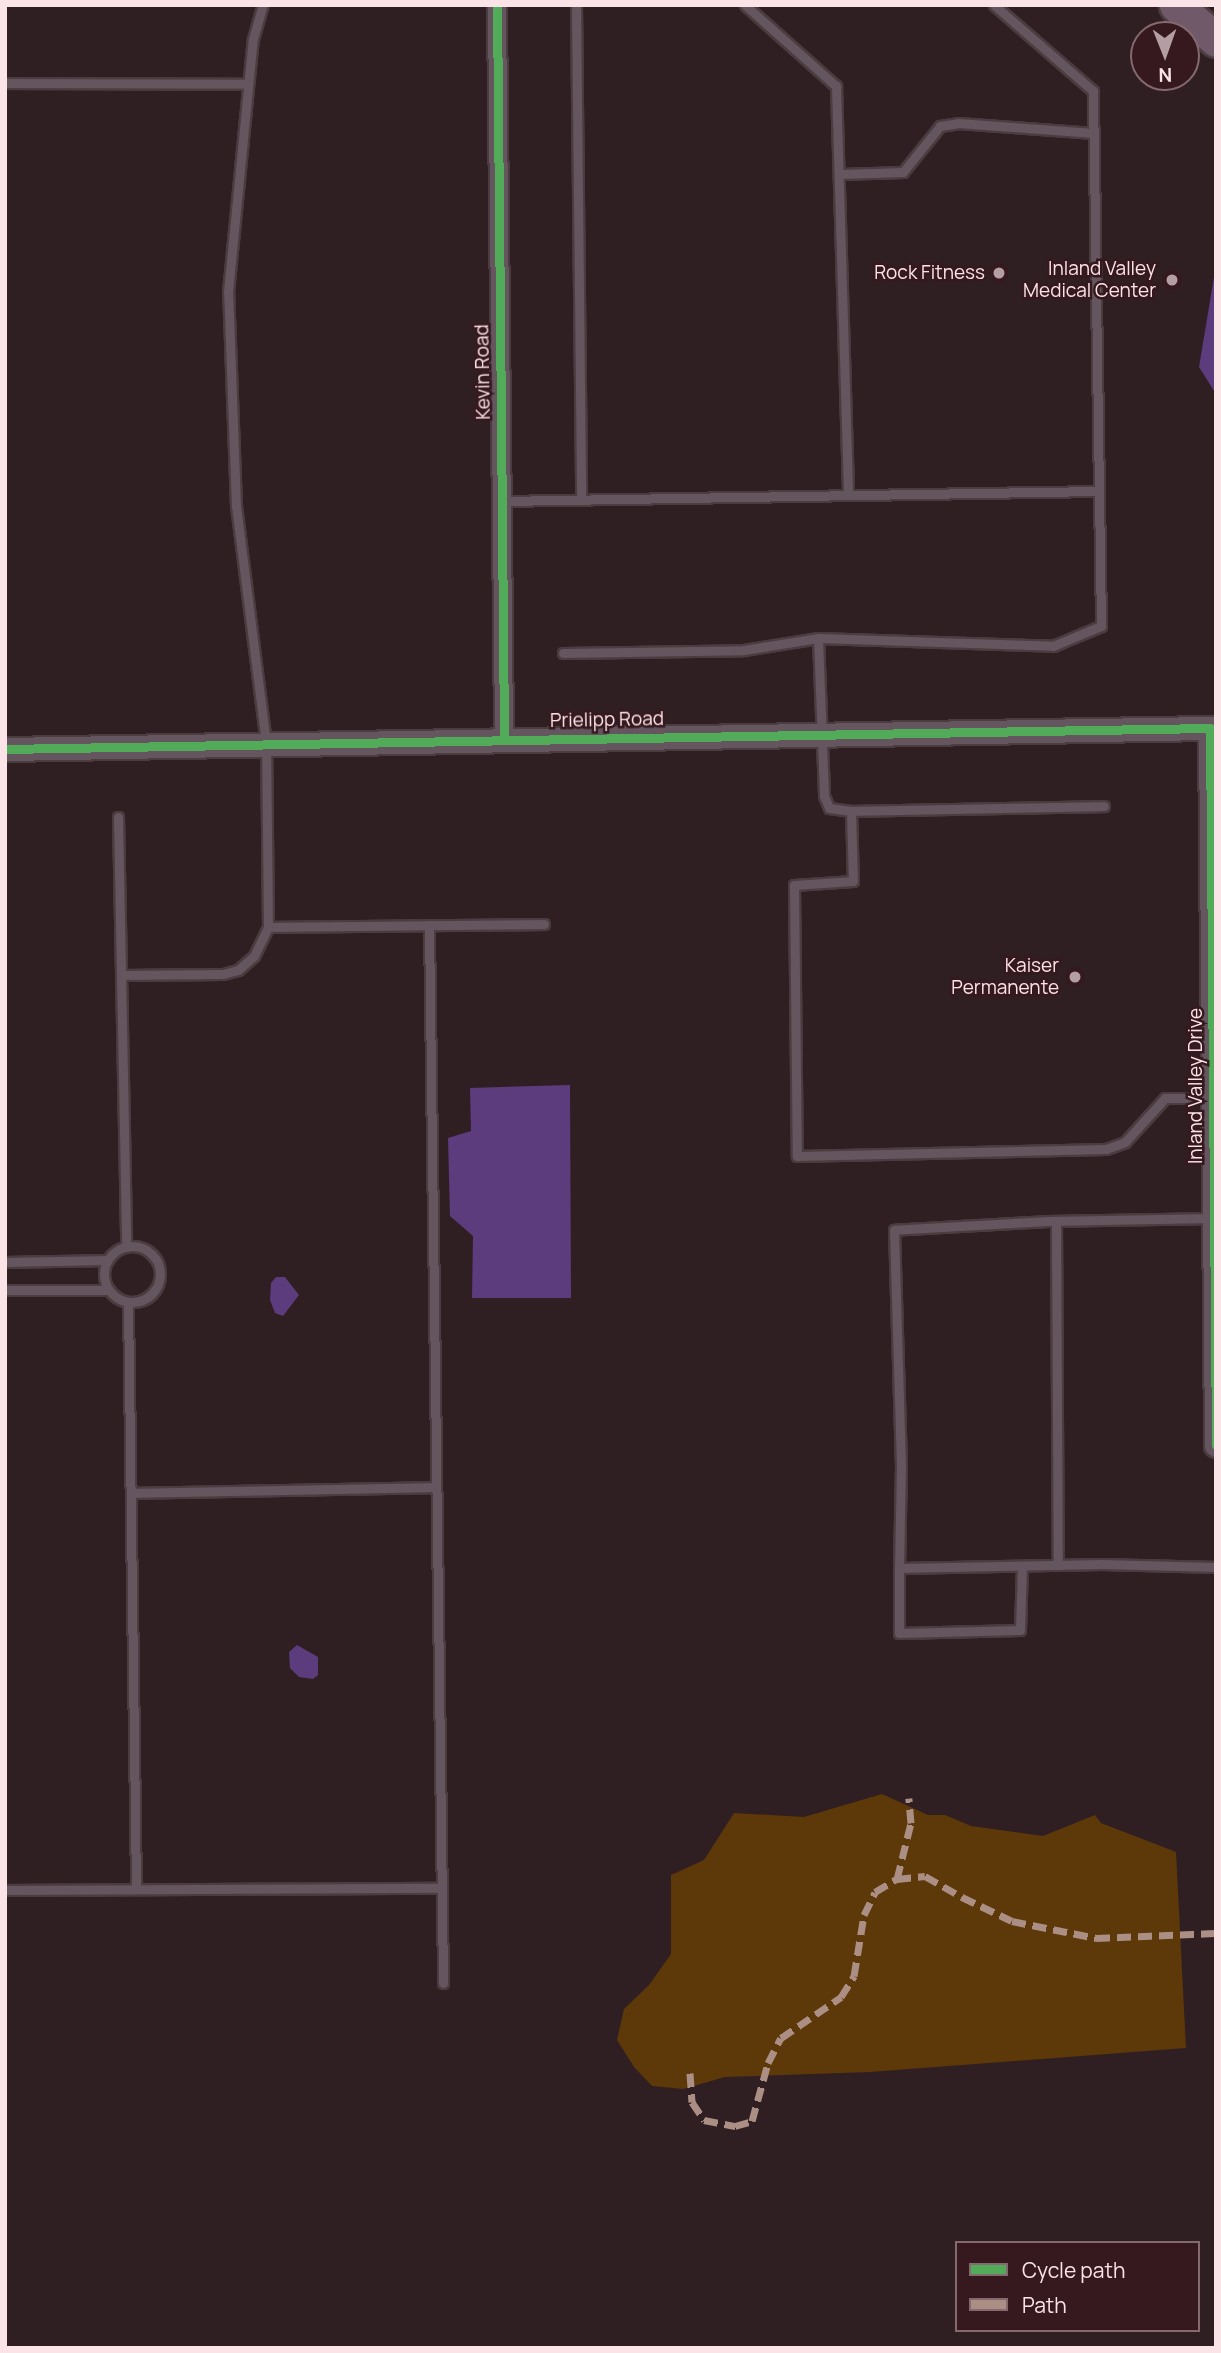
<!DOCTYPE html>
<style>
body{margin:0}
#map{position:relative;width:1221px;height:2353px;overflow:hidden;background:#2f1f22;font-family:Manrope,sans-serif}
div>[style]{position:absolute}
.green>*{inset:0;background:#5d3808}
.water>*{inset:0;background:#5c3c7d}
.roads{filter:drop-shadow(2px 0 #4a3c3f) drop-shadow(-2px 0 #4a3c3f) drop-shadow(0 2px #4a3c3f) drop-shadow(0 -2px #4a3c3f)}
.service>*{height:9px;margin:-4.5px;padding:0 4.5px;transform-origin:4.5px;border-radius:4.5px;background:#64555f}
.service>.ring{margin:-4.5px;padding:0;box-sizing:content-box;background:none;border:9px solid #64555f;border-radius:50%}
.minor>*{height:18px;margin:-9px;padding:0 9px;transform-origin:9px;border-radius:9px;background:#64555f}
.tertiary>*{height:23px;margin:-11.5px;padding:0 11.5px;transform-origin:11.5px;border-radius:11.5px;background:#64555f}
.motorway>*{height:33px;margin:-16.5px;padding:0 16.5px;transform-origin:16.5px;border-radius:16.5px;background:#705968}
.quiet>*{height:7px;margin-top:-3.5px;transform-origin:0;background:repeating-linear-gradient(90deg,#ac8f84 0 14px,transparent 0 21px)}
.cycleway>*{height:9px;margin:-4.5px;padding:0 4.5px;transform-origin:4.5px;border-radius:4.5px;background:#51ab58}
.dots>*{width:19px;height:19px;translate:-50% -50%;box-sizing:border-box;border:4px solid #36181f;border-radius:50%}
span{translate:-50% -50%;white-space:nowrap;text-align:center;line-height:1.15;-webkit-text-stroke:5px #36181f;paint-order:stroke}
.poi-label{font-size:19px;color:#fae4e8}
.right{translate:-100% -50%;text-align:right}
.street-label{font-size:19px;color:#fae4e8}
.frame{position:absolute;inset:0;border:7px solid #fae4e8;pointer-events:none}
.legend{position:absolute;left:955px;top:2241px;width:245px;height:91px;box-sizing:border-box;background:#36181f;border:2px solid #846a6f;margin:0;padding:9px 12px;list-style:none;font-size:21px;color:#fae4e8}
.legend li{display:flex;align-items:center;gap:14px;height:35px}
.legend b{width:35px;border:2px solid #846a6f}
.north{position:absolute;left:1130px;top:21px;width:70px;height:70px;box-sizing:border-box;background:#36181f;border:2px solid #846a6f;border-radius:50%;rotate:179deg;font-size:19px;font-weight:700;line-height:28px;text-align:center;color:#fae4e8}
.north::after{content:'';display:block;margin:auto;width:24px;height:32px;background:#b39fa3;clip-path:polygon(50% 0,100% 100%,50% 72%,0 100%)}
</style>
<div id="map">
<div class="green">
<i style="clip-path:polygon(882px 1794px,928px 1815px,945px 1815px,971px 1826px,1043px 1836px,1095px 1815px,1101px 1823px,1176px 1852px,1186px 2048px,870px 2072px,725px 2077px,683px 2089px,652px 2086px,634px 2067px,617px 2040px,624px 2009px,649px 1985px,671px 1954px,671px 1875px,704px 1860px,734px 1813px,804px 1817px)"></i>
</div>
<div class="water">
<i style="clip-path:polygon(1216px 265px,1216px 394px,1199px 367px)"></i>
<i style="clip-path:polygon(570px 1085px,571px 1298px,472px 1298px,473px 1236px,450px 1216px,448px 1138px,471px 1131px,470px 1088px)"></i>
<i style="clip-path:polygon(276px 1277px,285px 1277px,299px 1295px,283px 1316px,275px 1313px,270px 1300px,271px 1283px)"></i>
<i style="clip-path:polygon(297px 1645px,318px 1657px,318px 1675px,313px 1679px,299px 1677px,290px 1668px,289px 1652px)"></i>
</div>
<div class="roads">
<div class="service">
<i style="left:576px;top:5px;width:494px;rotate:89.4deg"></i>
<i style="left:745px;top:5px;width:122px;rotate:41.7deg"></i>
<i style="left:836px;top:86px;width:409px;rotate:88.3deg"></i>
<i style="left:5px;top:83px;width:243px;rotate:0.2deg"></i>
<i style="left:841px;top:174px;width:62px;rotate:-1.8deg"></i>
<i style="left:903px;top:172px;width:59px;rotate:-51.2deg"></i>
<i style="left:940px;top:126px;width:18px;rotate:-9deg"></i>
<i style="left:958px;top:123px;width:136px;rotate:4.2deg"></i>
<i style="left:502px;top:501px;width:597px;rotate:-0.96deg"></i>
<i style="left:818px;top:638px;width:158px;rotate:87.8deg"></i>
<i style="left:824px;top:796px;width:13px;rotate:67deg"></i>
<i style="left:829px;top:808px;width:22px;rotate:8deg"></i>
<i style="left:851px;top:811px;width:70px;rotate:88.4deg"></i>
<i style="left:853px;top:881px;width:59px;rotate:176.1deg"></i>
<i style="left:794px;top:885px;width:271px;rotate:89.4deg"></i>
<i style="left:797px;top:1156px;width:309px;rotate:-1.3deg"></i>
<i style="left:1106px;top:1149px;width:20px;rotate:-20deg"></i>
<i style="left:1125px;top:1142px;width:59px;rotate:-47.7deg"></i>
<i style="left:1165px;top:1098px;width:48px"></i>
<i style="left:563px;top:653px;width:181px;rotate:-0.9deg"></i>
<i style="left:744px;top:650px;width:75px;rotate:-9.2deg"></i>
<i style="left:818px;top:638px;width:235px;rotate:1.9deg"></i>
<i style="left:1053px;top:646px;width:52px;rotate:-22.6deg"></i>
<i style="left:1101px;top:626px;width:535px;rotate:-90.86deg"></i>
<i style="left:1093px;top:91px;width:131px;rotate:-139deg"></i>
<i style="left:851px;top:811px;width:253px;rotate:-1.1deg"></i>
<i style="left:118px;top:817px;width:430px;rotate:88.9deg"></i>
<i style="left:429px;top:925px;width:1058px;rotate:89.24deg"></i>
<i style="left:268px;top:927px;width:276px;rotate:-0.6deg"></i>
<i style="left:121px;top:975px;width:102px;rotate:-0.6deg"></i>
<i style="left:223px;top:974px;width:16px;rotate:-15deg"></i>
<i style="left:238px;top:970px;width:21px;rotate:-41deg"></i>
<i style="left:254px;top:956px;width:32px;rotate:-64deg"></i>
<i style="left:268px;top:927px;width:184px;rotate:-90.6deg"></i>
<i style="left:266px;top:743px;width:239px;rotate:-97.2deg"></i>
<i style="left:236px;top:506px;width:214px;rotate:-92.1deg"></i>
<i style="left:228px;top:292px;width:254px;rotate:-84.4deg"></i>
<i style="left:253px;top:39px;width:35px;rotate:-74deg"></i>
<i style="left:1214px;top:1218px;width:166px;rotate:179deg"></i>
<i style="left:1048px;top:1221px;width:154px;rotate:176.7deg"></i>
<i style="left:894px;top:1230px;width:235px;rotate:88.3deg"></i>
<i style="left:901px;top:1465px;width:103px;rotate:91.1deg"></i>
<i style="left:899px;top:1568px;width:203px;rotate:-1.1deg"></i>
<i style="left:1102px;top:1564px;width:114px;rotate:1.5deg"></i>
<i style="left:1056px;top:1221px;width:344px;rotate:89.7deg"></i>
<i class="ring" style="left:104px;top:1246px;width:47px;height:47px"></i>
<i style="left:5px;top:1262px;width:103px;rotate:-1.1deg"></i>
<i style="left:5px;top:1290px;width:104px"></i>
<i style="left:128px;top:1302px;width:587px;rotate:89.22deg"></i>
<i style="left:131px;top:1493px;width:305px;rotate:-1.1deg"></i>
<i style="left:899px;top:1568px;width:65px;rotate:90deg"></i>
<i style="left:899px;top:1633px;width:121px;rotate:-1.4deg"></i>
<i style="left:1020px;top:1630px;width:64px;rotate:-88.2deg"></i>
<i style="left:5px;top:1890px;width:437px;rotate:-0.3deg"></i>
</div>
<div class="minor">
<i style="left:497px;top:5px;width:734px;rotate:89.45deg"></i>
</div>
<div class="tertiary">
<i style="left:5px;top:749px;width:1205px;rotate:-1deg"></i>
<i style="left:1210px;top:728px;width:717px;rotate:89.52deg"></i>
</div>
<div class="motorway">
<i style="left:1176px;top:5px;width:53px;rotate:41.2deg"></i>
</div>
</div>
<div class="quiet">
<i style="left:897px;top:1879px;width:58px;rotate:-76deg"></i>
<i style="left:911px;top:1823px;width:25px;rotate:-95deg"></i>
<i style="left:690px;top:2073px;width:29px;rotate:86deg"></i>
<i style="left:692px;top:2102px;width:22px;rotate:56deg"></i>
<i style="left:704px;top:2120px;width:32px;rotate:11deg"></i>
<i style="left:735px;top:2126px;width:18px;rotate:-16deg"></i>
<i style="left:752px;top:2121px;width:60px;rotate:-74.6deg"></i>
<i style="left:768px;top:2063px;width:28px;rotate:-63deg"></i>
<i style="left:781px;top:2038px;width:73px;rotate:-34.3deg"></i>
<i style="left:841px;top:1997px;width:25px;rotate:-58deg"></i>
<i style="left:854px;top:1976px;width:62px;rotate:-80.7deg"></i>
<i style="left:864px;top:1915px;width:25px;rotate:-64deg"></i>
<i style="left:875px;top:1892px;width:26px;rotate:-31deg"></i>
<i style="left:897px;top:1879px;width:28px;rotate:-6deg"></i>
<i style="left:925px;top:1876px;width:43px;rotate:29.6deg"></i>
<i style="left:962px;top:1897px;width:55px;rotate:25.6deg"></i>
<i style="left:1012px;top:1921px;width:86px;rotate:11.4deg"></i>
<i style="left:1096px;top:1938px;width:120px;rotate:-2.4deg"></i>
</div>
<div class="cycleway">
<i style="left:497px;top:5px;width:734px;rotate:89.45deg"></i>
<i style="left:5px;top:749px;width:1205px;rotate:-1deg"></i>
<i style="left:1210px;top:728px;width:717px;rotate:89.52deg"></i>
</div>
<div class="dots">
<i style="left:999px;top:273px;background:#b39fa3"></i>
<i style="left:1172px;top:280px;background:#b39fa3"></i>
<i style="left:1075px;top:977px;background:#b39fa3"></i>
</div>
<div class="poi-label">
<span class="right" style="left:1156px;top:280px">Inland Valley<br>Medical Center</span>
<span class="right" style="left:985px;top:273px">Rock Fitness</span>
<span class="right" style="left:1059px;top:977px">Kaiser<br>Permanente</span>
</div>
<div class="street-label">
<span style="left:483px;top:372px;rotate:-91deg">Kevin Road</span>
<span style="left:607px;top:720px;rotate:-1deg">Prielipp Road</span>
<span style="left:1196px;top:1086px;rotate:-90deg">Inland Valley Drive</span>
</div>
<div class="frame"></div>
<ul class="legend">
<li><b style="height:9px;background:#51ab58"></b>Cycle path</li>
<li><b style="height:9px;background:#ac8f84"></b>Path</li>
</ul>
<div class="north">N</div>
</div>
